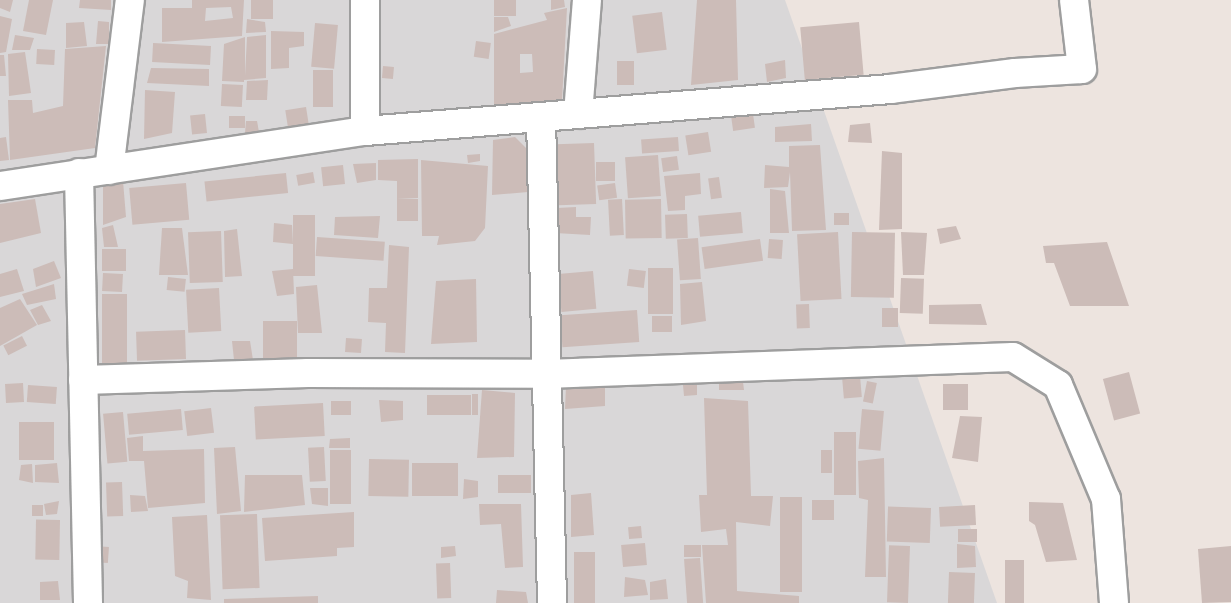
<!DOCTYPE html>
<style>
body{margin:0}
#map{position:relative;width:1231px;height:603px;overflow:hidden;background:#ede4df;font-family:Mulish,sans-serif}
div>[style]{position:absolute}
.residential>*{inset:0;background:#d9d7d8}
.building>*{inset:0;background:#ccbcb8;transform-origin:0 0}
.roads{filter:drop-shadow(2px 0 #9e9e9e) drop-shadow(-2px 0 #9e9e9e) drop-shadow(0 2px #9e9e9e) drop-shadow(0 -2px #9e9e9e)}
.street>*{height:28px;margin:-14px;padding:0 14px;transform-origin:14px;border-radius:14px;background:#fff}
span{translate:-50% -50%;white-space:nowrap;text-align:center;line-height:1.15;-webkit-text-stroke:6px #fff;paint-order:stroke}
</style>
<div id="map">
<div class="residential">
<i style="clip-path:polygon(0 0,785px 0,997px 603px,0 603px)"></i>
</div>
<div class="building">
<i style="clip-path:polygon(0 0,13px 0,10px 12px,0 8px)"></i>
<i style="clip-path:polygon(29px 0,53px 0,46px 35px,23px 31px)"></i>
<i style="clip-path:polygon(80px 0,111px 0,111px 10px,79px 8px)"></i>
<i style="clip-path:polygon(evenodd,192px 0,244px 0,242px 36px,162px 42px,162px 8px,192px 8px,192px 0,231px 7px,233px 18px,205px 21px,206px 8px,231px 7px)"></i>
<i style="left:251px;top:0;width:22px;height:19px"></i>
<i style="left:494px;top:0;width:22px;height:16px"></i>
<i style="clip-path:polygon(551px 0,564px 0,565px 7px,551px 10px)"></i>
<i style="clip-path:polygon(697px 0,736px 0,738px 80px,691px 85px)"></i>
<i style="clip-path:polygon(evenodd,567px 8px,562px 100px,494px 108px,494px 34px,547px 20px,544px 13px,567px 8px,520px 54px,532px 54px,533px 72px,520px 73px,520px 54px)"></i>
<i style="left:662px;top:12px;width:38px;height:30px;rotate:83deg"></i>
<i style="clip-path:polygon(0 16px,12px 19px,6px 52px,0 53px)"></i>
<i style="clip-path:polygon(494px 17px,508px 17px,511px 26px,494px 32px)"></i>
<i style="clip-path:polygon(247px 19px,265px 22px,266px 32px,246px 33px)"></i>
<i style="clip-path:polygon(98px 21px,109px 22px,109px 44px,96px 44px)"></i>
<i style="clip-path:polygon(84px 22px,87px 46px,66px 48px,66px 23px)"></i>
<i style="left:859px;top:22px;width:53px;height:59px;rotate:85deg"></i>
<i style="left:315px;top:23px;width:23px;height:44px;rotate:5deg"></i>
<i style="clip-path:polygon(271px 31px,304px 32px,304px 46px,289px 48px,289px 68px,271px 69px)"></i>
<i style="clip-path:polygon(15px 35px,34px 38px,30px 50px,12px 50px)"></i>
<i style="clip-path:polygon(266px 35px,266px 78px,244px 80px,244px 82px,222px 81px,224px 44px,245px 37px,245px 76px,247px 37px)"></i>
<i style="left:476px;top:41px;width:15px;height:16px;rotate:8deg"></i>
<i style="clip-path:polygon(106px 46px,95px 148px,10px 160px,8px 100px,32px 100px,33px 113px,63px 106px,65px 49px)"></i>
<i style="left:211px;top:46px;width:19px;height:58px;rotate:93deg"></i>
<i style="left:37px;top:49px;width:18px;height:15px;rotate:3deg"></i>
<i style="clip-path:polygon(25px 52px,31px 93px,9px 96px,8px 54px)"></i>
<i style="clip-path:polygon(0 55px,4px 55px,6px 76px,0 76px)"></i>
<i style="clip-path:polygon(785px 60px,786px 78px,767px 82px,765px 64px)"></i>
<i style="left:617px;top:61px;width:17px;height:24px"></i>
<i style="left:383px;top:66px;width:11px;height:12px;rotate:5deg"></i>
<i style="clip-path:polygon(151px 68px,209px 69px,209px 86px,147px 83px)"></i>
<i style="left:313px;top:70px;width:20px;height:37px"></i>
<i style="clip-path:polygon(268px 80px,267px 100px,246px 100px,247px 81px)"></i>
<i style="left:222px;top:84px;width:21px;height:22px;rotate:3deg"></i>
<i style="clip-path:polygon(145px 90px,175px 92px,172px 133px,144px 139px)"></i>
<i style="left:306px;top:107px;width:19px;height:21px;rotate:81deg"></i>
<i style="left:205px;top:114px;width:19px;height:15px;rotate:84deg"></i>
<i style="left:753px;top:114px;width:14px;height:22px;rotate:82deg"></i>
<i style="left:245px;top:116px;width:12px;height:16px;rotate:90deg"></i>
<i style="clip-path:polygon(246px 121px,257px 121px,259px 132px,245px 133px)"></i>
<i style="clip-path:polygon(870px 123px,872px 143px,848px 142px,850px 125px)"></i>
<i style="clip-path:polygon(811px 124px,812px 141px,775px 142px,775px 127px)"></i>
<i style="left:708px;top:132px;width:20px;height:23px;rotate:81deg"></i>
<i style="clip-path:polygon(6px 137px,9px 160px,0 161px,0 138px)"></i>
<i style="clip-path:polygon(515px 137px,527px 149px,528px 192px,492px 195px,493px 140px)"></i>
<i style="left:678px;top:137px;width:14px;height:37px;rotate:86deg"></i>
<i style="left:594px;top:143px;width:61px;height:38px;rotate:88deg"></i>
<i style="clip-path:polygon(820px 145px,826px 230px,792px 231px,790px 172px,788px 187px,764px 188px,765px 165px,789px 167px,789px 146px)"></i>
<i style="clip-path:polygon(882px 151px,902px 153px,902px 229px,879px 230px)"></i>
<i style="clip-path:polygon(480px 154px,480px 161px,468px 163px,467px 155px)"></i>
<i style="left:658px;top:155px;width:41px;height:33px;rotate:86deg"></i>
<i style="left:677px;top:156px;width:14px;height:16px;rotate:82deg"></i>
<i style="clip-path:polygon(418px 159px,418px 198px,397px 199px,397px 181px,378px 180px,378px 160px)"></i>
<i style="clip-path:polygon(421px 160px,488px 166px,485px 228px,475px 241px,437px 245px,439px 236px,422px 236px)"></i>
<i style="left:615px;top:162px;width:19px;height:19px;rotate:90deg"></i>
<i style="clip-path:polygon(376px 163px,376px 180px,357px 183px,353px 164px)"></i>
<i style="left:343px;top:165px;width:19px;height:22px;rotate:84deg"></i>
<i style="left:313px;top:172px;width:11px;height:17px;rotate:80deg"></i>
<i style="left:286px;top:173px;width:20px;height:82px;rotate:84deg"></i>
<i style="clip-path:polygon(700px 173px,701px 194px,685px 196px,685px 210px,668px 211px,664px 176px)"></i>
<i style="left:719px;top:177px;width:21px;height:11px;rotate:82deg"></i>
<i style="clip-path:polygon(123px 181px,126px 217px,103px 225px,103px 184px)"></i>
<i style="left:186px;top:183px;width:37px;height:57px;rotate:85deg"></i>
<i style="left:615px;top:183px;width:15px;height:18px;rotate:82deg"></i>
<i style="clip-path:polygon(770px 189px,785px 191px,789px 233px,770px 233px)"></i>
<i style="clip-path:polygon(35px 199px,41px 233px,0 243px,0 204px)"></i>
<i style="left:418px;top:199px;width:22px;height:21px;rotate:90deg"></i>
<i style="left:622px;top:199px;width:36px;height:14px;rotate:87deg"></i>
<i style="left:661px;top:199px;width:39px;height:36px;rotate:89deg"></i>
<i style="clip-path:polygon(576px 207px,576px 217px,591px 217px,590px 235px,555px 233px,557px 208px)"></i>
<i style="left:741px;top:212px;width:21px;height:43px;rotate:85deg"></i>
<i style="left:849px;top:213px;width:12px;height:15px;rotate:90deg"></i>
<i style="left:687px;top:214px;width:24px;height:22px;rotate:88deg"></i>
<i style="left:293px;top:215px;width:22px;height:61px"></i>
<i style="clip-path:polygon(380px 216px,378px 238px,334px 235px,335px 217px)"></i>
<i style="clip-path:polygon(274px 223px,292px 225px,293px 244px,273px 242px)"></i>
<i style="clip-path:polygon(113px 225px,118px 247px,104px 247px,102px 228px)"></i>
<i style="clip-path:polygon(956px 226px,961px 239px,940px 244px,937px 229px)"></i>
<i style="clip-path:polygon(162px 228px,182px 228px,188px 275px,159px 275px)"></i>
<i style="clip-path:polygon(237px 229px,242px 276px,225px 277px,224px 231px)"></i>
<i style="left:221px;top:231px;width:51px;height:33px;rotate:88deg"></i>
<i style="left:838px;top:232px;width:67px;height:41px;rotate:87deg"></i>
<i style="left:852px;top:232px;width:43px;height:65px;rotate:1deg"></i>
<i style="clip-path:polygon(901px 232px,927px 233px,924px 275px,903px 275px)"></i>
<i style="left:317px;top:237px;width:68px;height:19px;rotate:4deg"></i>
<i style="left:698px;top:238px;width:41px;height:21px;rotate:86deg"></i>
<i style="left:760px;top:239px;width:22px;height:59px;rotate:82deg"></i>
<i style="left:769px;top:239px;width:14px;height:19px;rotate:4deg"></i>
<i style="clip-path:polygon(1107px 242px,1129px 306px,1070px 306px,1054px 263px,1046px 263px,1043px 246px)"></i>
<i style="clip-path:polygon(389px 245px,409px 247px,405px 353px,385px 352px,386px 323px,368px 322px,369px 288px,387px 288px)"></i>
<i style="left:102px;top:249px;width:24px;height:22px"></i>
<i style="clip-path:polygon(54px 261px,61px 278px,36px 287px,33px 269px)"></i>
<i style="left:648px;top:268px;width:25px;height:46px"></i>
<i style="clip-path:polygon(17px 269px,24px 291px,0 297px,0 274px)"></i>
<i style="clip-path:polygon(293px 269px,294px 294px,277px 296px,272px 271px)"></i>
<i style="left:629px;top:269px;width:17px;height:17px;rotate:7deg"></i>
<i style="left:593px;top:271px;width:38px;height:35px;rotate:85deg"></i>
<i style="left:103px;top:273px;width:20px;height:18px;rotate:3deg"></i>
<i style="left:168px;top:277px;width:18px;height:13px;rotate:6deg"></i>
<i style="left:901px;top:278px;width:23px;height:35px;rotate:2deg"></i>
<i style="clip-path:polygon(476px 279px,477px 342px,431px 344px,436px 281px)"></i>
<i style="clip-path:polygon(702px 282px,706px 321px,681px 325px,680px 284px)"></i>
<i style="clip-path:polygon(54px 284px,56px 299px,27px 305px,22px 294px)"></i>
<i style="clip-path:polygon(317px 285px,322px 333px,298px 333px,296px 287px)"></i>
<i style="left:219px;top:288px;width:43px;height:33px;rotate:87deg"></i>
<i style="left:102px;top:294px;width:25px;height:74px"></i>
<i style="clip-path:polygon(20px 299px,37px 325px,0 346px,0 308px)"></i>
<i style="left:809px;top:304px;width:24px;height:13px;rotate:88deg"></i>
<i style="clip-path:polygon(981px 304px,987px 325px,929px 324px,929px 305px)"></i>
<i style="clip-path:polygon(42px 305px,51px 321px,38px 325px,30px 310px)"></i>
<i style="left:882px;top:308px;width:16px;height:19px"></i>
<i style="left:637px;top:310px;width:32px;height:77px;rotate:86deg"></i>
<i style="left:652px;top:316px;width:20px;height:16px"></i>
<i style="left:263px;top:321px;width:34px;height:39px"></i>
<i style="left:185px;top:330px;width:29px;height:49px;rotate:88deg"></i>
<i style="left:22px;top:336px;width:11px;height:21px;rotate:63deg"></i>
<i style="left:346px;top:338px;width:16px;height:14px;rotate:4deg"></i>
<i style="clip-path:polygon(232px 341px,250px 341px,253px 360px,234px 360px)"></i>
<i style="left:1129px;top:372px;width:43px;height:27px;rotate:75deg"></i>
<i style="left:860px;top:376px;width:21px;height:18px;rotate:85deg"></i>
<i style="clip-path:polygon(719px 381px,743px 382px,744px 390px,719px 390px)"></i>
<i style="left:867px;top:381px;width:10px;height:21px;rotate:11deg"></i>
<i style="left:23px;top:383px;width:19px;height:18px;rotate:87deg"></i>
<i style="left:943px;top:384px;width:25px;height:26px"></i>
<i style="left:28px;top:385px;width:29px;height:17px;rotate:4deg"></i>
<i style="clip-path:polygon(683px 385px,697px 385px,697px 395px,684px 396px)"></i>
<i style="clip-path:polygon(605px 386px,605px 406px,565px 409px,566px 387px)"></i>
<i style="clip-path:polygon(482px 390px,515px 393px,514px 457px,477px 458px)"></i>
<i style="left:472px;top:394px;width:6px;height:21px"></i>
<i style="left:471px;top:395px;width:20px;height:44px;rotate:90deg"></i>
<i style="clip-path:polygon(704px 398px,748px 401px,751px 496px,773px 496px,770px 526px,736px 522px,737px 591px,799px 596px,799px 603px,706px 603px,702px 545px,728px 545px,726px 529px,701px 532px,699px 495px,707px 495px)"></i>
<i style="clip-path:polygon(379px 400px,403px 401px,403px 420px,381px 422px)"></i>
<i style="left:351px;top:401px;width:14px;height:20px;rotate:90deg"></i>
<i style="left:323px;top:403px;width:33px;height:69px;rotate:87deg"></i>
<i style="left:211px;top:408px;width:25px;height:27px;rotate:83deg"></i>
<i style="left:181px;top:409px;width:21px;height:54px;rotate:85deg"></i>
<i style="left:862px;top:409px;width:22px;height:40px;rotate:5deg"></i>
<i style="left:123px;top:412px;width:50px;height:20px;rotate:85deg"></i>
<i style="clip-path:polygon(960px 416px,982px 417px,978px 462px,952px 458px)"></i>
<i style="left:54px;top:422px;width:38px;height:35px;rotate:90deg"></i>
<i style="left:834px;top:432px;width:22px;height:63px"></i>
<i style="clip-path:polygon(143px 436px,143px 451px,204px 449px,205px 503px,148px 508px,144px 461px,129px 461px,127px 438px)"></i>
<i style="clip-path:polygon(350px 438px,350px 448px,329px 448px,330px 439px)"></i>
<i style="clip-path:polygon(235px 447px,241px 511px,217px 514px,214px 448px)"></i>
<i style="left:324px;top:447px;width:34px;height:16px;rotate:87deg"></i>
<i style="left:330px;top:450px;width:21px;height:54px"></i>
<i style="left:821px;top:450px;width:11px;height:23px"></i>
<i style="clip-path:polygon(884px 458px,886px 577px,865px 577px,868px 500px,859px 498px,858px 461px)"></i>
<i style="left:369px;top:459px;width:40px;height:37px;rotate:1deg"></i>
<i style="clip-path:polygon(57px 463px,59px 483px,35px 482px,35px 465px)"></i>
<i style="left:412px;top:463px;width:46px;height:33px"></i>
<i style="clip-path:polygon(32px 464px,33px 483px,19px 480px,21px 465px)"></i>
<i style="clip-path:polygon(245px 475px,302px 475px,305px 505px,244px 512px)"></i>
<i style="left:531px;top:475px;width:18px;height:33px;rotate:90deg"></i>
<i style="clip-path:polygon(464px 479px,478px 481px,478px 497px,463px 499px)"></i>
<i style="left:122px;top:482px;width:34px;height:16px;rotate:88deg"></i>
<i style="clip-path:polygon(310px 488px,328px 488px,328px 506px,312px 504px)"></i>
<i style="clip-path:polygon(591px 493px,594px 535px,571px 537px,571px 495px)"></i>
<i style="clip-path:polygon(130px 495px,145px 496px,148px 511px,131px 512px)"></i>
<i style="left:780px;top:497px;width:22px;height:95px"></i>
<i style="left:812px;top:500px;width:22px;height:20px"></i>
<i style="clip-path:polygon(59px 501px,57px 514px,46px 515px,44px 504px)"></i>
<i style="clip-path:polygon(1029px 502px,1063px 503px,1077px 560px,1046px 562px,1035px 525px,1029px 521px)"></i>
<i style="clip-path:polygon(479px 504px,521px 504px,523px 567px,505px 568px,501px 524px,480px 525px)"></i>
<i style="left:32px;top:505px;width:11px;height:11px"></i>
<i style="left:975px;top:505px;width:20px;height:36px;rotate:87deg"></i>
<i style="left:931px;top:508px;width:35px;height:43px;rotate:92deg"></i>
<i style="clip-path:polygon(354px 512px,354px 547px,337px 548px,337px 556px,265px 561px,262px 518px)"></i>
<i style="left:257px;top:514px;width:74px;height:37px;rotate:88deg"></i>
<i style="clip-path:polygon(207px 515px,211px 600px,187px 598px,188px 581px,175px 576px,172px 517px)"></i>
<i style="left:60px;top:520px;width:40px;height:24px;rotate:91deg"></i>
<i style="left:641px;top:526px;width:12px;height:13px;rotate:85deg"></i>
<i style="left:958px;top:529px;width:19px;height:13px"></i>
<i style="left:645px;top:543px;width:22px;height:24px;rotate:85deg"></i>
<i style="clip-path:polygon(957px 544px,975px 546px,976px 567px,957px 568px)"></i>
<i style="left:684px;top:545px;width:17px;height:12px"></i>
<i style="left:94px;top:546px;width:15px;height:16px;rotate:4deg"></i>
<i style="clip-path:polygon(455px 546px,456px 556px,441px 558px,441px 547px)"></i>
<i style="left:910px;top:546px;width:57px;height:21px;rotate:92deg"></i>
<i style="clip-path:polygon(1231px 546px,1231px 602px,1202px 603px,1198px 549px)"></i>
<i style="left:574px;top:552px;width:21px;height:51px"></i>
<i style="left:700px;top:558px;width:45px;height:16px;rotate:86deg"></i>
<i style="left:1005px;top:560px;width:19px;height:43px"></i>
<i style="left:450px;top:563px;width:35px;height:14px;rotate:88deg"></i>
<i style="left:949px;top:572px;width:26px;height:31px;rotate:2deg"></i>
<i style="clip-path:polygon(625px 577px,645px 580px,648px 595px,624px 597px)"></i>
<i style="clip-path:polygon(666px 579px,668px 599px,650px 600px,650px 582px)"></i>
<i style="clip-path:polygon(58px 581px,60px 600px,40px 600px,40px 582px)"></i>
<i style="clip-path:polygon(497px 590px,526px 592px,528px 603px,496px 603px)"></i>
<i style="clip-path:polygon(318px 596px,318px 603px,224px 603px,224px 599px)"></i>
</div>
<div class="roads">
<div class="street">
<i style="left:578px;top:114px;width:114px;rotate:-85.5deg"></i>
<i style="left:541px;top:117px;width:486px;rotate:88.7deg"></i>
<i style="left:365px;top:131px;width:131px;rotate:-90deg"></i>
<i style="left:109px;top:170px;width:171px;rotate:-83deg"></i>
<i style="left:79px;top:173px;width:430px;rotate:88.8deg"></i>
<i style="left:0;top:186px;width:369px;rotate:-8.6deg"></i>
<i style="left:365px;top:131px;width:527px;rotate:-4.57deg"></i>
<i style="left:890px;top:89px;width:126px;rotate:-7.3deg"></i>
<i style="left:1015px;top:73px;width:67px;rotate:-3.4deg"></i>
<i style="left:1082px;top:69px;width:69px;rotate:-96.6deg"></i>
<i style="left:83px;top:380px;width:225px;rotate:-1.8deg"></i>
<i style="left:308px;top:373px;width:238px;rotate:0.2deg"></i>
<i style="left:546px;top:374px;width:467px;rotate:-2.1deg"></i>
<i style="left:1013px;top:357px;width:53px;rotate:31.9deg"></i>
<i style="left:1058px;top:385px;width:124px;rotate:67.2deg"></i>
<i style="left:1106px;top:499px;width:104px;rotate:85.6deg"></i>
</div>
</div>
</div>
